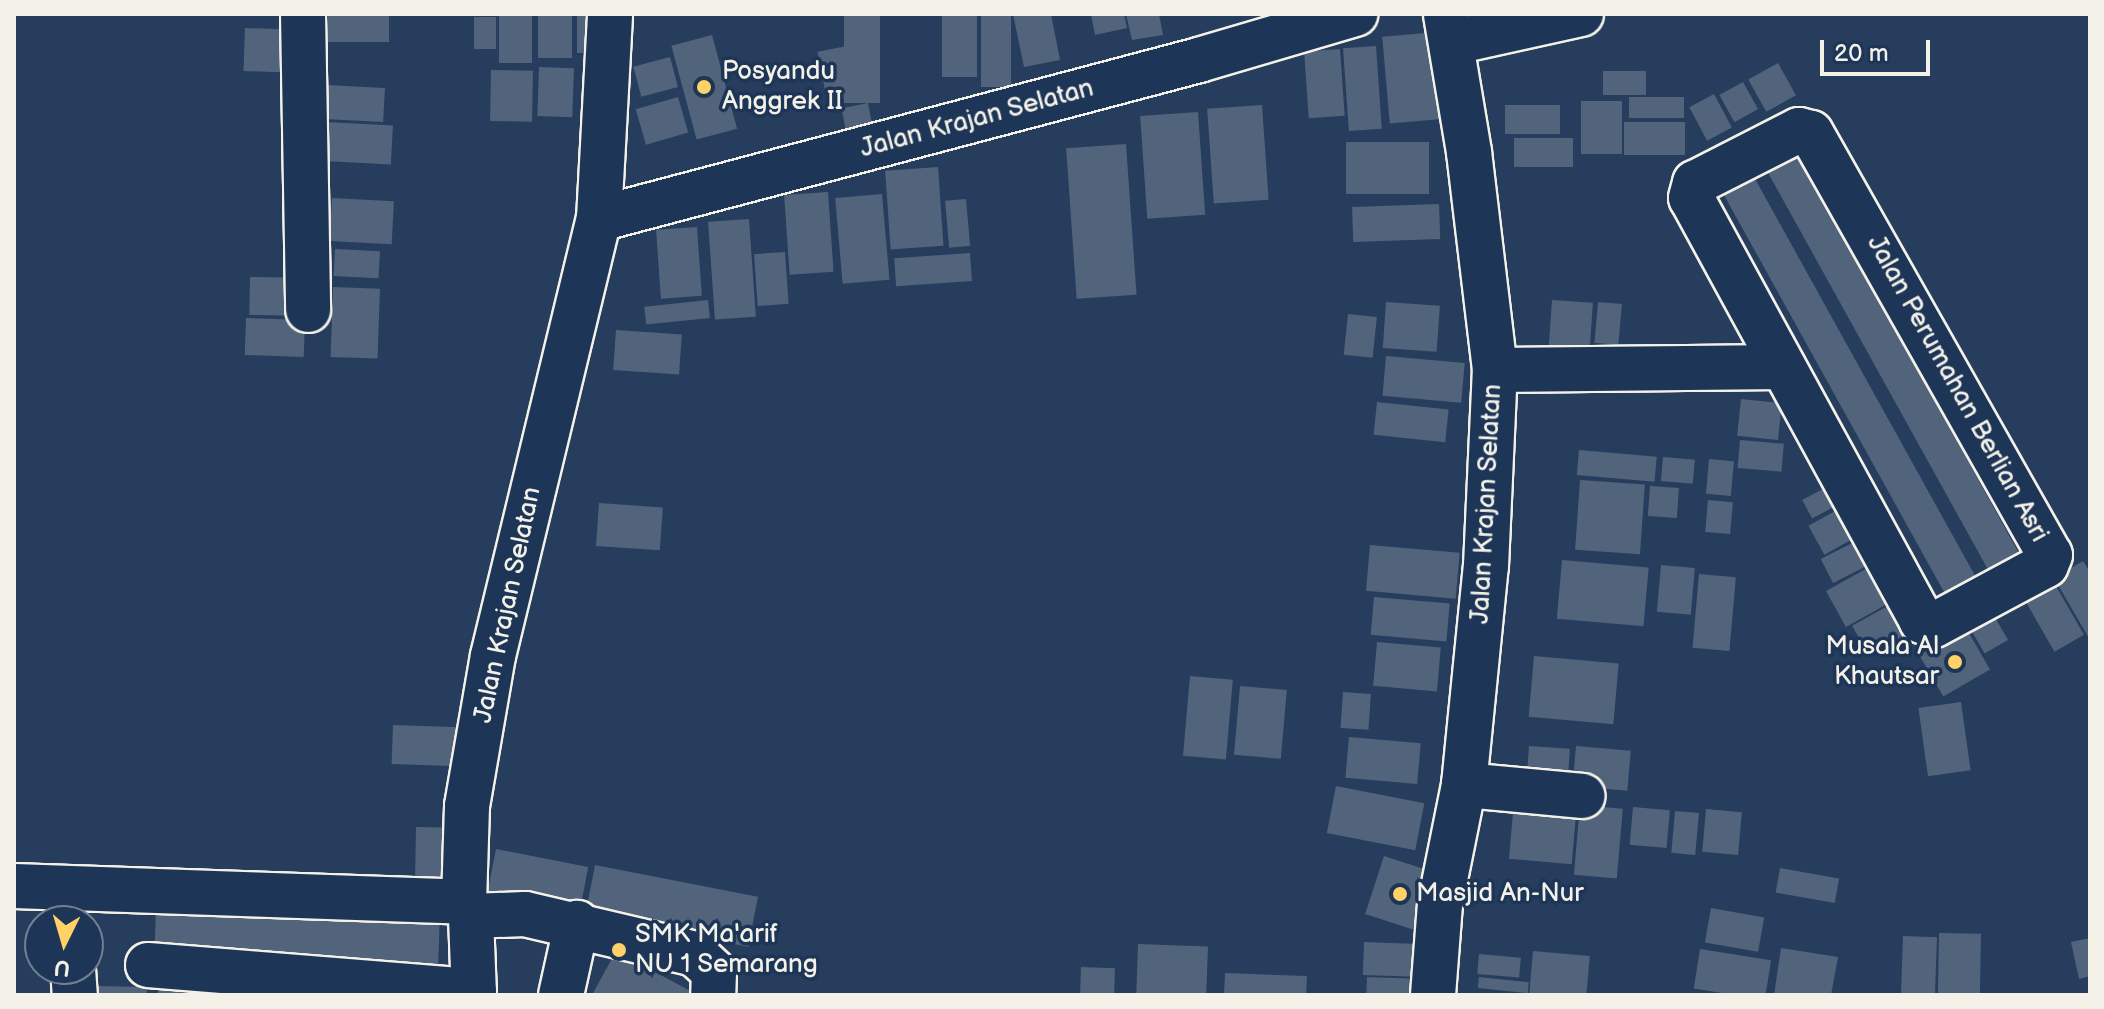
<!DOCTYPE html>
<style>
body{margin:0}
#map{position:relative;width:2104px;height:1009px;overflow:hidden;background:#263d5d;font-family:"Balsamiq Sans",sans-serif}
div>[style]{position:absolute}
.building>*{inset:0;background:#52647b;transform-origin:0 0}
.roads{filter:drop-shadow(2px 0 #f4f1e8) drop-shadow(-2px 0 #f4f1e8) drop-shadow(0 2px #f4f1e8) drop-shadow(0 -2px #f4f1e8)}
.minor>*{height:44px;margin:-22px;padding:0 22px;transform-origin:22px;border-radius:22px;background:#1d3557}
.dots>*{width:22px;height:22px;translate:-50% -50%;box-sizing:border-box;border:4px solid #1d3557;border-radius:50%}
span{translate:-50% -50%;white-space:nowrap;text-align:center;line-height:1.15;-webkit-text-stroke:7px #1d3557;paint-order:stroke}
.poi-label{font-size:26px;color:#f4f1e8}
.left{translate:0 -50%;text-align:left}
.right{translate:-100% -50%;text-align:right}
.street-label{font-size:26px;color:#f4f1e8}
.frame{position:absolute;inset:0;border:16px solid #f4f1e8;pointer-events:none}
.north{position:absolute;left:24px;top:905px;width:80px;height:80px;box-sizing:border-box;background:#1d3557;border:2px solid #738091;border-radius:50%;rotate:185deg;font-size:22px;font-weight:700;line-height:32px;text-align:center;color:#f4f1e8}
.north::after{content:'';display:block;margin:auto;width:28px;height:36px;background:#ffd166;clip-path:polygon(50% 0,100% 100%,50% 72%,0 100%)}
.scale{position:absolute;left:1820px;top:40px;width:110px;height:36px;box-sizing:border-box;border:4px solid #f4f1e8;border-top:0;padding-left:10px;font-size:24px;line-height:28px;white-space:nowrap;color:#f4f1e8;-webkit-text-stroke:6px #1d3557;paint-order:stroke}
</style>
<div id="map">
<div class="building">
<i style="left:328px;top:14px;width:61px;height:28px"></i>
<i style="left:499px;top:14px;width:33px;height:49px"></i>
<i style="left:538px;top:14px;width:34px;height:44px"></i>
<i style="left:577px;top:14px;width:19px;height:39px"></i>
<i style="left:844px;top:14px;width:36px;height:89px"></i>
<i style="left:942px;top:14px;width:35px;height:63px"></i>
<i style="left:981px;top:14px;width:30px;height:73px"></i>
<i style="clip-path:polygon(1013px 14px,1051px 14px,1060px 60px,1024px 67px)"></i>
<i style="clip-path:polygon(1091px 14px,1124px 14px,1127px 28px,1095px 35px)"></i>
<i style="clip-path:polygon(1126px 14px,1159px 14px,1163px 35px,1132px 40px)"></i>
<i style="left:474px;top:17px;width:22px;height:32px"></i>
<i style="left:245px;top:28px;width:37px;height:43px;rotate:2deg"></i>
<i style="left:1437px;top:32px;width:87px;height:55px;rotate:85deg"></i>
<i style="left:712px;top:35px;width:97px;height:42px;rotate:75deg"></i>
<i style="left:847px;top:46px;width:51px;height:30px;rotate:79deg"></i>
<i style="left:1376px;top:46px;width:83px;height:33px;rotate:86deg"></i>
<i style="left:1340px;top:49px;width:67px;height:36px;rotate:86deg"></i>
<i style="left:670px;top:57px;width:31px;height:38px;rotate:75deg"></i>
<i style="left:1778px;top:63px;width:37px;height:34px;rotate:61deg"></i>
<i style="left:539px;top:67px;width:35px;height:49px;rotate:2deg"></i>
<i style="left:491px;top:70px;width:42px;height:51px;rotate:1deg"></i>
<i style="left:1603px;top:71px;width:43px;height:24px"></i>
<i style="left:1743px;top:82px;width:31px;height:27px;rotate:61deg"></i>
<i style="left:326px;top:85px;width:59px;height:34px;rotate:3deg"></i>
<i style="left:1714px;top:94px;width:38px;height:28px;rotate:62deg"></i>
<i style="left:678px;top:97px;width:37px;height:44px;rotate:74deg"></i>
<i style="left:1684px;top:97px;width:21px;height:55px;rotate:90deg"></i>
<i style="left:1581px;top:101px;width:41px;height:53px"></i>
<i style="left:868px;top:103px;width:31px;height:27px;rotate:79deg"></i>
<i style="left:1262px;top:105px;width:95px;height:55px;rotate:86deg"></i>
<i style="left:1560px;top:105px;width:29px;height:55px;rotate:90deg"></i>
<i style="left:1198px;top:112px;width:103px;height:58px;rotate:86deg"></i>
<i style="left:326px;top:122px;width:67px;height:39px;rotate:3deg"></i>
<i style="left:1624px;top:122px;width:61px;height:33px"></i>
<i style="left:1514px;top:138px;width:59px;height:29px"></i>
<i style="left:1429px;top:142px;width:52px;height:83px;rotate:90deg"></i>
<i style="left:1126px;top:144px;width:151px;height:60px;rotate:86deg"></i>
<i style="left:1796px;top:151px;width:464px;height:35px;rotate:61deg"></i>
<i style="left:938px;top:167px;width:79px;height:53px;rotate:86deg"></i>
<i style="left:1754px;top:177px;width:468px;height:35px;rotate:61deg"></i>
<i style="left:828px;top:192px;width:80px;height:44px;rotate:86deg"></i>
<i style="left:882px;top:194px;width:86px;height:47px;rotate:85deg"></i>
<i style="left:332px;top:198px;width:62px;height:43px;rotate:3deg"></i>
<i style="left:966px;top:199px;width:47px;height:21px;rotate:85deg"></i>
<i style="left:1439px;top:204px;width:35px;height:87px;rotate:88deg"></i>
<i style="left:749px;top:219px;width:98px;height:41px;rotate:86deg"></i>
<i style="left:697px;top:227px;width:69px;height:41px;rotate:86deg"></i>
<i style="left:335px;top:249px;width:45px;height:27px;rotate:3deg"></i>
<i style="left:785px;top:252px;width:52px;height:31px;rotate:86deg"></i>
<i style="left:970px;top:253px;width:28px;height:76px;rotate:86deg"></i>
<i style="left:250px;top:277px;width:49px;height:38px;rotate:1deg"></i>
<i style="left:333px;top:287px;width:47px;height:70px;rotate:2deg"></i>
<i style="left:708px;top:300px;width:18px;height:64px;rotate:84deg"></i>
<i style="left:1552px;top:300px;width:41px;height:45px;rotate:4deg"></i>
<i style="left:1386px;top:302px;width:54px;height:46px;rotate:4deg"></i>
<i style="left:1598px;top:302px;width:24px;height:41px;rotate:5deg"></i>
<i style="left:1348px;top:314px;width:29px;height:41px;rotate:6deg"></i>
<i style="left:246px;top:318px;width:59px;height:37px;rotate:2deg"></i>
<i style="left:616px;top:330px;width:66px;height:40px;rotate:4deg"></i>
<i style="left:1386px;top:356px;width:79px;height:40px;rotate:5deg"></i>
<i style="left:1741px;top:399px;width:41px;height:37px;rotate:6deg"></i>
<i style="left:1377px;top:402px;width:72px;height:33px;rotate:6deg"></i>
<i style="left:1740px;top:440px;width:44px;height:28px;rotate:5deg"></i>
<i style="left:1579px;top:450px;width:78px;height:25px;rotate:5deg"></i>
<i style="left:1663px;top:457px;width:32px;height:24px;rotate:5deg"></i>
<i style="left:1709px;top:459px;width:25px;height:35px;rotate:5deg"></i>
<i style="left:1580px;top:480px;width:65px;height:70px;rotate:4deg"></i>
<i style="left:1834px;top:483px;width:21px;height:36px;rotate:62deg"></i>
<i style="left:1650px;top:486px;width:29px;height:30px;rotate:4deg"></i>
<i style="left:1708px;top:500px;width:25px;height:32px;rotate:5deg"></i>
<i style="left:599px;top:503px;width:64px;height:43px;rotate:4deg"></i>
<i style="left:1846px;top:505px;width:33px;height:43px;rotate:61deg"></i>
<i style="left:1868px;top:535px;width:27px;height:53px;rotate:63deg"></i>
<i style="left:1370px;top:545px;width:90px;height:46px;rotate:5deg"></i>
<i style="left:1562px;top:560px;width:87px;height:59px;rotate:5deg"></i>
<i style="left:1882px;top:560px;width:41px;height:64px;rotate:61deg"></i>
<i style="clip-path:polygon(2083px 561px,2090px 572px,2090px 640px,2054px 578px)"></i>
<i style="left:1661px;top:565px;width:34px;height:47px;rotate:5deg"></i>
<i style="left:1699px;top:574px;width:37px;height:74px;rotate:5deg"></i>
<i style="left:2053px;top:581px;width:62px;height:34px;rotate:60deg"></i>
<i style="left:1374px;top:597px;width:76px;height:38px;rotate:5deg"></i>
<i style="left:1902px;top:598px;width:35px;height:57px;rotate:61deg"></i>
<i style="left:1993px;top:614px;width:30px;height:27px;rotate:60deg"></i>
<i style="left:1966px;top:628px;width:48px;height:54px;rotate:60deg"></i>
<i style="left:1377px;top:642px;width:64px;height:44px;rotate:5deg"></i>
<i style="left:1534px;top:656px;width:85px;height:61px;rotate:5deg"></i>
<i style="left:1190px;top:676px;width:43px;height:80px;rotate:5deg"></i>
<i style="left:1240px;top:686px;width:47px;height:69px;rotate:5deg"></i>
<i style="left:1343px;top:692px;width:28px;height:36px;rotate:4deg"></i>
<i style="left:1961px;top:702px;width:69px;height:43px;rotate:82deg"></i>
<i style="left:393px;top:725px;width:75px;height:39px;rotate:2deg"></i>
<i style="left:1349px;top:737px;width:72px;height:41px;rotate:5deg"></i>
<i style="left:1529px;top:746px;width:41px;height:36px;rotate:4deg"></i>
<i style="left:1576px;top:746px;width:55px;height:40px;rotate:5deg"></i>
<i style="left:1336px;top:786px;width:90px;height:48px;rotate:11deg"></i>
<i style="left:1514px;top:801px;width:63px;height:58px;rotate:5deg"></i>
<i style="left:1580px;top:805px;width:43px;height:70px;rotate:5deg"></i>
<i style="left:1633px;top:807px;width:37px;height:38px;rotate:5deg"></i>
<i style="left:1706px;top:809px;width:36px;height:43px;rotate:5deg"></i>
<i style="left:1675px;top:811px;width:24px;height:42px;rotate:5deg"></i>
<i style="left:416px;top:827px;width:42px;height:66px;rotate:1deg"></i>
<i style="left:496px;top:849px;width:94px;height:48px;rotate:11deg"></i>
<i style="left:1384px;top:856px;width:55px;height:61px;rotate:18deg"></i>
<i style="left:595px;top:865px;width:166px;height:51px;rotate:11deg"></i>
<i style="left:1780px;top:868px;width:60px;height:25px;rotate:10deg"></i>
<i style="left:156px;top:908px;width:284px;height:51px;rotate:2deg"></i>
<i style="left:1711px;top:908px;width:54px;height:35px;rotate:10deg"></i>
<i style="left:1939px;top:933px;width:42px;height:62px;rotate:1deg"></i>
<i style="left:1903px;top:936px;width:34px;height:59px;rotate:2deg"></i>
<i style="clip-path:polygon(2090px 938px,2090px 976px,2079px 979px,2071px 942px)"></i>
<i style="left:1364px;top:942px;width:54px;height:33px;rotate:2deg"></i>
<i style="left:1138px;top:944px;width:70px;height:51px;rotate:2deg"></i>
<i style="clip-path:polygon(1781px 948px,1838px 957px,1831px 995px,1774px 995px)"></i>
<i style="left:1700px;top:949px;width:72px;height:40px;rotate:9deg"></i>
<i style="clip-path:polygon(616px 951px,698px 995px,592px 995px)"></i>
<i style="left:1533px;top:951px;width:57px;height:44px;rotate:5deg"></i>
<i style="left:1479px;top:954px;width:42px;height:20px;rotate:5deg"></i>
<i style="left:1081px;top:967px;width:34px;height:28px;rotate:2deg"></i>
<i style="clip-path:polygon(1225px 973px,1307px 976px,1306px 995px,1224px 995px)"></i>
<i style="left:1367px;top:977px;width:48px;height:18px;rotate:2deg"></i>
<i style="left:1479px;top:977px;width:50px;height:11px;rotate:6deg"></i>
<i style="left:96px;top:986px;width:51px;height:9px;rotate:1deg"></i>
<i style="clip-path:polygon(158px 987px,265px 995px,158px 995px)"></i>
</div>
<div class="roads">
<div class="minor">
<i style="left:303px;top:14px;width:296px;rotate:89deg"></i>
<i style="left:1454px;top:42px;width:130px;rotate:-12.4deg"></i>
<i style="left:1799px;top:130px;width:12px;rotate:14deg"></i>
<i style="left:1811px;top:133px;width:485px;rotate:60.5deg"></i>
<i style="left:2050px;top:555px;width:11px;rotate:112deg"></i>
<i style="left:2046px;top:565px;width:127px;rotate:151.8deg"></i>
<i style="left:1934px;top:625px;width:13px;rotate:-162deg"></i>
<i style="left:1922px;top:621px;width:482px;rotate:-118.6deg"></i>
<i style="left:1691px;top:198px;width:16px;rotate:-75deg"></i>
<i style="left:1695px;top:183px;width:117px;rotate:-27deg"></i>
<i style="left:599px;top:219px;width:621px;rotate:-14.84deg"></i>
<i style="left:1199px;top:60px;width:163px;rotate:-16.4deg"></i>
<i style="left:1495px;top:370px;width:288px;rotate:-0.6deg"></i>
<i style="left:1464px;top:785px;width:119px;rotate:5.3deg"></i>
<i style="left:14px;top:886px;width:450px;rotate:2deg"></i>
<i style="left:471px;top:916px;width:54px;rotate:-2.1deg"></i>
<i style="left:525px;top:914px;width:175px;rotate:13.2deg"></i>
<i style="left:695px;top:954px;width:26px;rotate:43deg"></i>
<i style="left:714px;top:972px;width:23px;rotate:92deg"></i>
<i style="left:148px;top:965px;width:327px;rotate:4.6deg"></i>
<i style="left:73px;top:969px;width:26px;rotate:86deg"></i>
<i style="left:474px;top:995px;width:79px;rotate:-92.2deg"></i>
<i style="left:471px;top:916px;width:16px;rotate:-117deg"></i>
<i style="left:464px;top:902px;width:96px;rotate:-88.2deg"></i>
<i style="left:467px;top:806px;width:152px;rotate:-80.2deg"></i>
<i style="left:493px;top:656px;width:450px;rotate:-76.4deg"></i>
<i style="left:599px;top:219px;width:205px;rotate:-86.9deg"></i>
<i style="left:561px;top:995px;width:74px;rotate:-77.5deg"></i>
<i style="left:1433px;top:995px;width:91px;rotate:-85.6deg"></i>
<i style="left:1440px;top:904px;width:121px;rotate:-78.6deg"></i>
<i style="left:1464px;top:785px;width:220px;rotate:-84.3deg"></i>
<i style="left:1486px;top:566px;width:196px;rotate:-87.4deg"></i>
<i style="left:1495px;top:370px;width:220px;rotate:-96.8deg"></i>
<i style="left:1469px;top:152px;width:140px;rotate:-99.5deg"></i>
</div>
</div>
<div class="dots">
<i style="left:704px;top:87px;background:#ffd166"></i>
<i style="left:1955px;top:662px;background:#ffd166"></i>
<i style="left:1400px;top:894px;background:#ffd166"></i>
<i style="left:619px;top:950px;background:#ffd166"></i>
</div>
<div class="poi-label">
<span class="left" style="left:722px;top:87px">Posyandu<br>Anggrek II</span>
<span class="right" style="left:1939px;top:662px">Musala Al<br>Khautsar</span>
<span class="left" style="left:1416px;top:894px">Masjid An-Nur</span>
<span class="left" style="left:635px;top:950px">SMK Ma'arif<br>NU 1 Semarang</span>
</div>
<div class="street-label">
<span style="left:977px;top:119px;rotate:-15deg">Jalan Krajan Selatan</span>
<span style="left:1957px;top:389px;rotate:61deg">Jalan Perumahan Berlian Asri</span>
<span style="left:1487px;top:504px;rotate:-87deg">Jalan Krajan Selatan</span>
<span style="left:508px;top:605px;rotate:-78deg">Jalan Krajan Selatan</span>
</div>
<div class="frame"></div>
<div class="north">U</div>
<div class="scale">20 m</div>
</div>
